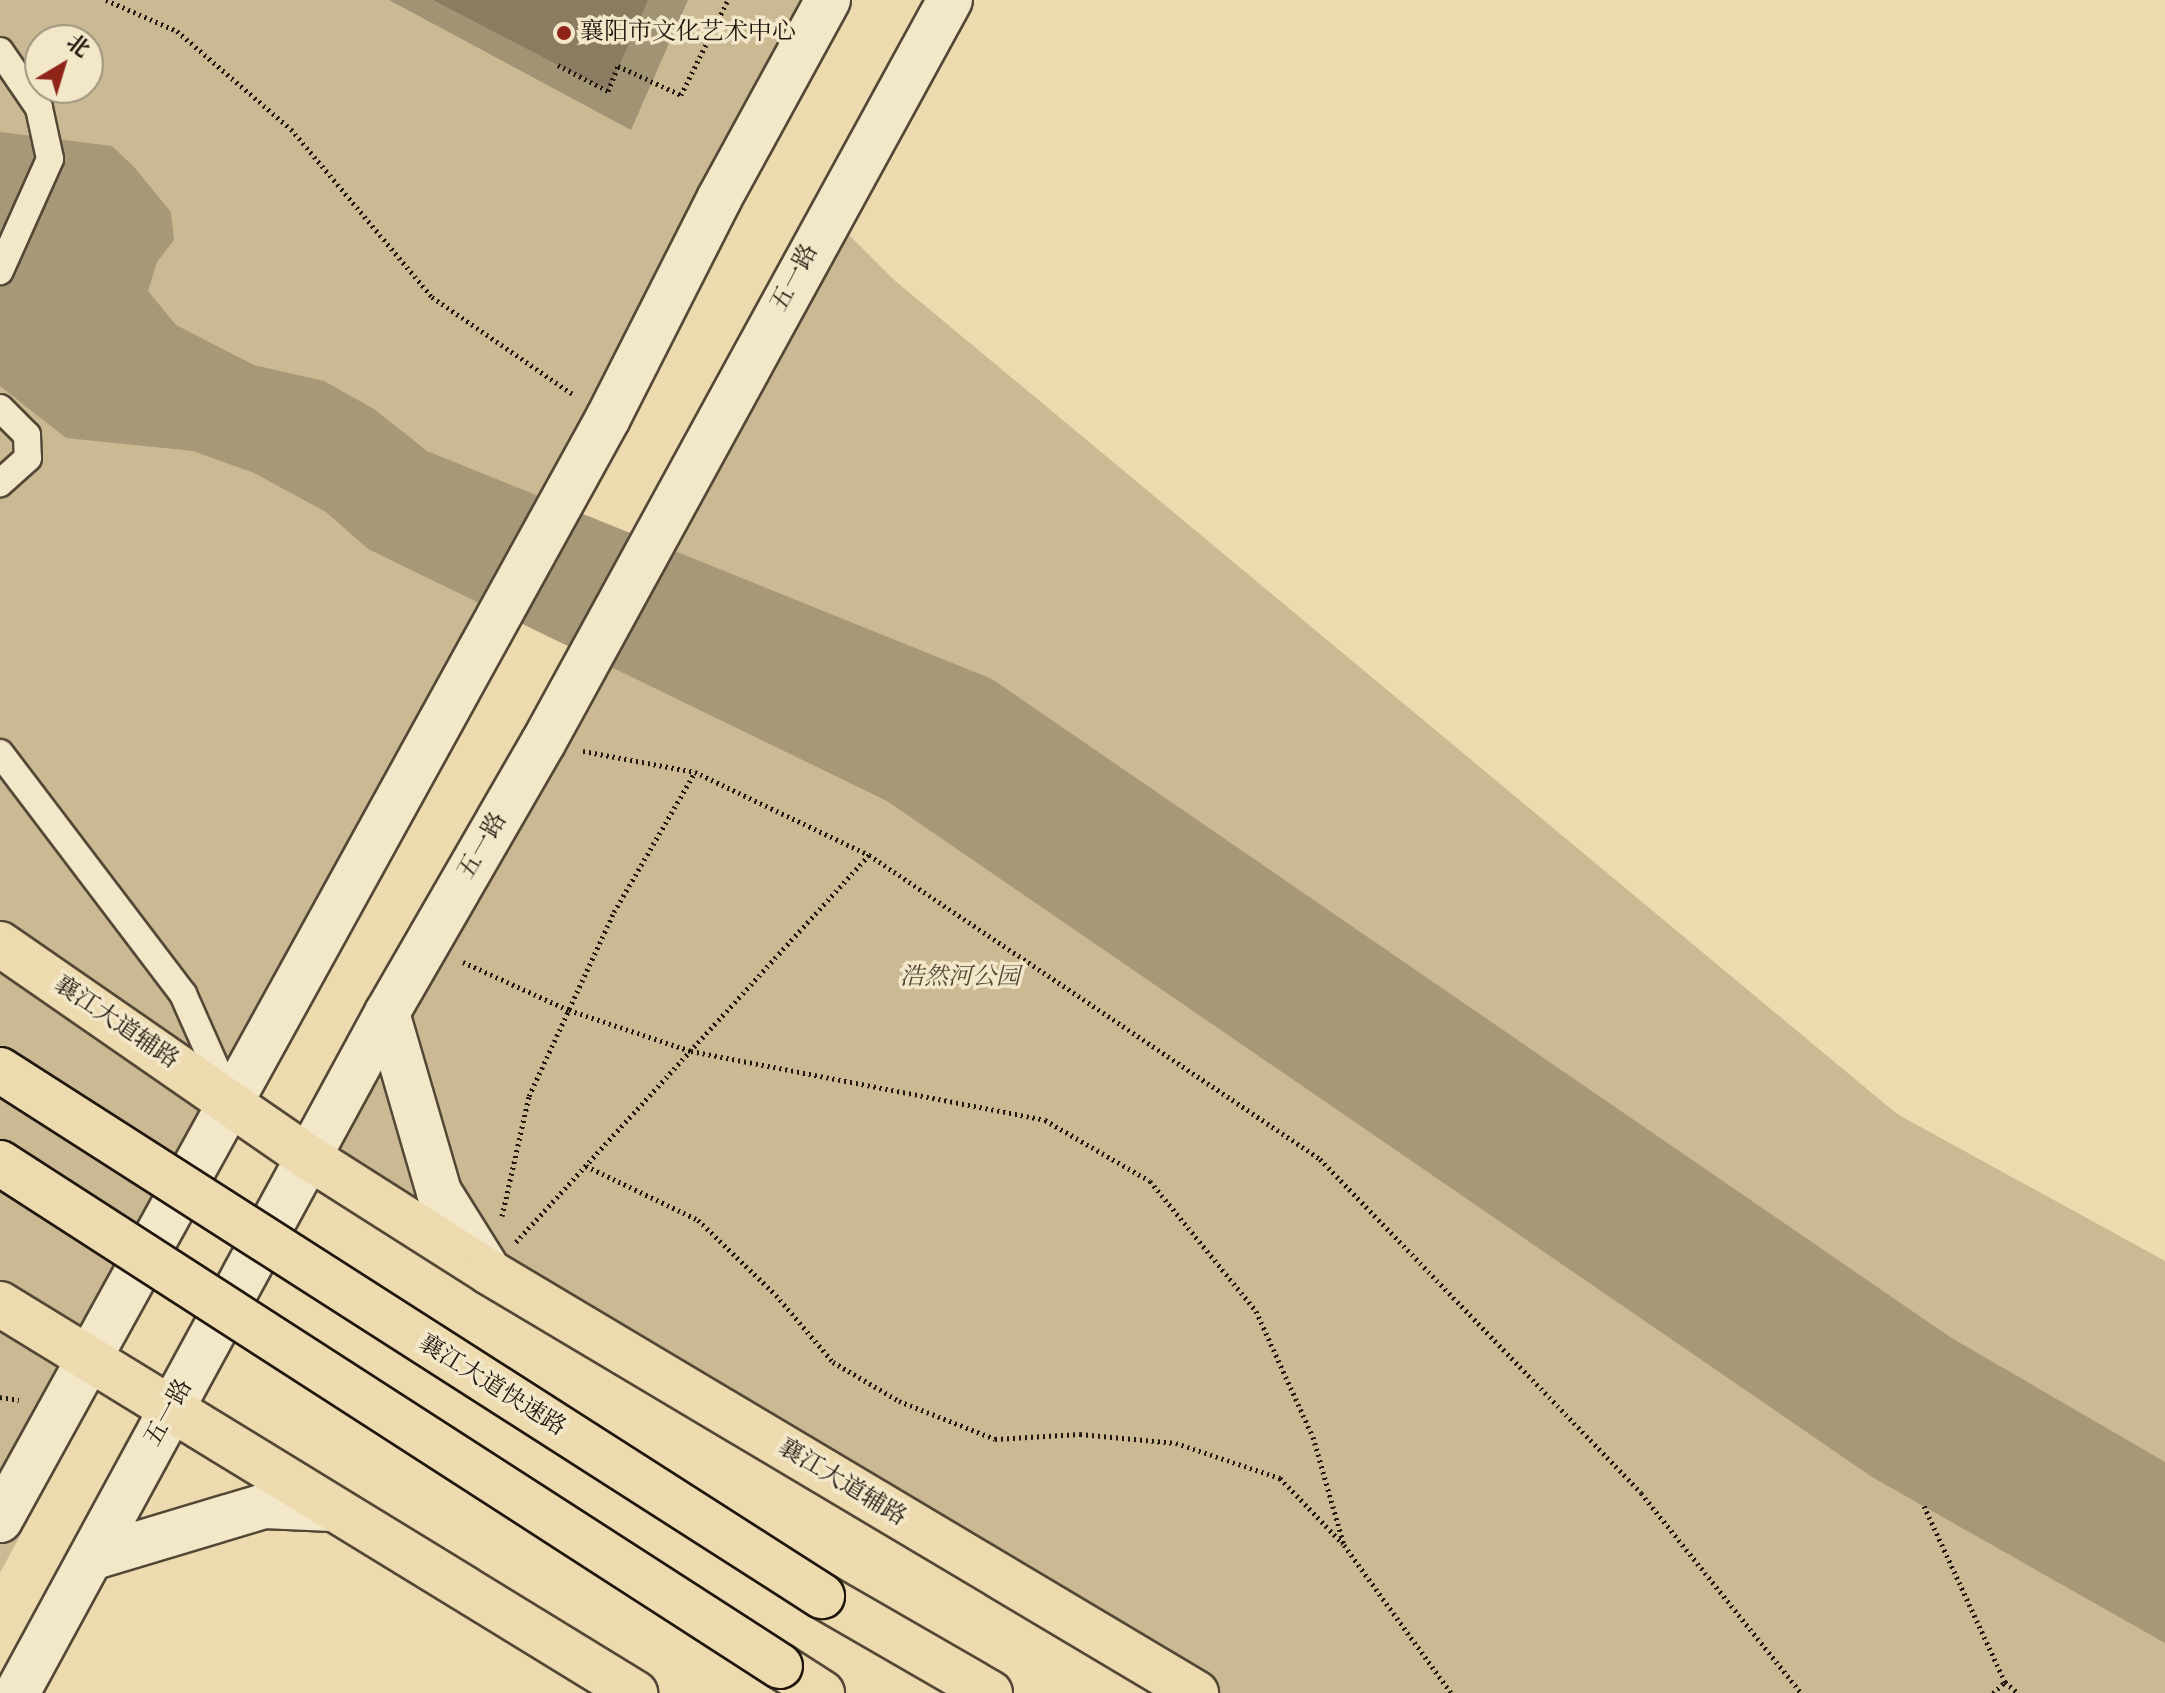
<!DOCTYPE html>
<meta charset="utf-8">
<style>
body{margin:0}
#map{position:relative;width:2165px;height:1693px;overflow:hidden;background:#eddaae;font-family:"Libre Bodoni","Noto Serif SC",serif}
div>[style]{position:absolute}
.green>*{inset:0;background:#cab993}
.water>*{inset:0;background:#a79878}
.shadow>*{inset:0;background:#0003}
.building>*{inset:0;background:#8b7c61}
.path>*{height:5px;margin-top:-2.5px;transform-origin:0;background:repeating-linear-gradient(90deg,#20170e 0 2px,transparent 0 6px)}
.roads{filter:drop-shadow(2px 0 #534836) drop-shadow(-2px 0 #534836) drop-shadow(0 2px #534836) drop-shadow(0 -2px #534836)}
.pedestrian>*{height:26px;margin:-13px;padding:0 13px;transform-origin:13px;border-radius:13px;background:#f3e7ca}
.secondary>*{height:44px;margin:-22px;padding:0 22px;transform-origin:22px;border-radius:22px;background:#f3e7ca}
.primary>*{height:44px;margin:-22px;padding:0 22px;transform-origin:22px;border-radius:22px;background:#eddaae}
.trunk>*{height:44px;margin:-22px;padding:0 22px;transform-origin:22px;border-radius:22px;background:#eddaae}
.bridges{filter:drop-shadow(2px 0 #20170e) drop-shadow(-2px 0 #20170e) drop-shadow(0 2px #20170e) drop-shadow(0 -2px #20170e)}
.trunk-bridge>*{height:44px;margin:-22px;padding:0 22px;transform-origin:22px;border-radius:22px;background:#eddaae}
.dots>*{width:22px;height:22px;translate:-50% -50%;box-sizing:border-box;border:4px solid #f3e7ca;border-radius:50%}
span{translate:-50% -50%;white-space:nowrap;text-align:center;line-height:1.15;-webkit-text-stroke:7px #f3e7ca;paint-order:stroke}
.poi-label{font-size:24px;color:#20170e}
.left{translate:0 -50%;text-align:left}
.street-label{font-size:24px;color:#20170e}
.park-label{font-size:24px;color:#534836;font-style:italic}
.north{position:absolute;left:24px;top:24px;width:80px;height:80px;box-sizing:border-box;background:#f3e7ca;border:2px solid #9f947f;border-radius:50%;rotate:38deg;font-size:22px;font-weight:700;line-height:32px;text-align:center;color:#20170e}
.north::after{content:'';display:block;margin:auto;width:28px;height:36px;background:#8f2418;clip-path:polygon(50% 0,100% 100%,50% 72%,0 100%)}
</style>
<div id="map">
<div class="green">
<i style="clip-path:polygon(evenodd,0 0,843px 0,0 1573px,0 0,40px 40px,88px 40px,88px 88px,40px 88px,40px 40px)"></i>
<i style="clip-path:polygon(824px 210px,893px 279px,1897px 1114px,2165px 1261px,2165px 1693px,1196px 1693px,308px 1157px)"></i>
</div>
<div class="water">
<i style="clip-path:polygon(0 132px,112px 146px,134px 167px,171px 212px,174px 240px,157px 262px,148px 291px,176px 325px,254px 365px,324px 381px,374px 409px,427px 451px,992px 679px,1950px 1337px,2165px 1462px,2165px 1643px,1872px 1477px,887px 801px,368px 549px,326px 512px,254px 473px,193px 451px,66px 438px,0 386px)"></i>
</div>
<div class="shadow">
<i style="clip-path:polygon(389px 0,688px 0,631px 130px)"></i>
</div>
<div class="building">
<i style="clip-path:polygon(433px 0,648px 0,608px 91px)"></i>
</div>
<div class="path">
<i style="left:106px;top:0;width:77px;rotate:23.6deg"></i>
<i style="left:177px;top:31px;width:150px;rotate:40.7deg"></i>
<i style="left:291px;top:129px;width:219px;rotate:50deg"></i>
<i style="left:432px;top:297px;width:173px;rotate:34.6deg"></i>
<i style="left:558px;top:65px;width:56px;rotate:27.5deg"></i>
<i style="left:608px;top:91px;width:27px;rotate:-68deg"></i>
<i style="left:618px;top:66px;width:69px;rotate:24.7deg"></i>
<i style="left:681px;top:95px;width:106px;rotate:-63.7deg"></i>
<i style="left:583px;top:751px;width:114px;rotate:10.6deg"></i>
<i style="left:695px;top:772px;width:193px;rotate:25.5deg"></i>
<i style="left:869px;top:855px;width:544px;rotate:33.98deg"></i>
<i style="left:1320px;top:1159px;width:463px;rotate:46.1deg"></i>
<i style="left:1641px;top:1493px;width:256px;rotate:51.3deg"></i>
<i style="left:463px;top:962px;width:116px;rotate:24.4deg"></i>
<i style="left:569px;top:1010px;width:129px;rotate:18.6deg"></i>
<i style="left:691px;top:1051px;width:361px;rotate:11deg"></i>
<i style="left:1045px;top:1120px;width:121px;rotate:30.2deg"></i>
<i style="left:1150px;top:1181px;width:168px;rotate:50.8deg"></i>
<i style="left:1256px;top:1311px;width:138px;rotate:65.7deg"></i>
<i style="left:1313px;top:1437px;width:112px;rotate:74deg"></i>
<i style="left:1344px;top:1545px;width:183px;rotate:54.1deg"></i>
<i style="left:586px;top:1166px;width:124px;rotate:25.7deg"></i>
<i style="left:698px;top:1220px;width:108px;rotate:43.9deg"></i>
<i style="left:776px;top:1295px;width:88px;rotate:49.6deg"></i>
<i style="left:833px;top:1362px;width:77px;rotate:30.6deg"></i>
<i style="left:899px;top:1401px;width:103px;rotate:21.6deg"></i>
<i style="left:995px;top:1439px;width:85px;rotate:-3.4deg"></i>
<i style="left:1080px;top:1434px;width:96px;rotate:5.4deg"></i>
<i style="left:1176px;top:1443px;width:110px;rotate:18.6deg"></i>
<i style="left:1280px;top:1478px;width:91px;rotate:46.3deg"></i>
<i style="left:502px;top:1216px;width:123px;rotate:-77.3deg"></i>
<i style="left:529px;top:1096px;width:203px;rotate:-65.2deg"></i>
<i style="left:614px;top:912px;width:162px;rotate:-59.9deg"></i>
<i style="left:516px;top:1242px;width:524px;rotate:-47.63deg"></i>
<i style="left:0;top:1397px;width:19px;rotate:9deg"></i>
<i style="left:1924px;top:1506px;width:194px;rotate:65.3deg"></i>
<i style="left:2005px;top:1682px;width:17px;rotate:40deg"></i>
<i style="left:1993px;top:1693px;width:16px;rotate:-43deg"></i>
</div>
<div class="roads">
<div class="pedestrian">
<i style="left:0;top:51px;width:69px;rotate:55.6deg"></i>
<i style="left:39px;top:108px;width:52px;rotate:77.8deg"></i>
<i style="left:50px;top:159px;width:123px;rotate:114.1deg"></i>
<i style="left:0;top:408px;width:38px;rotate:45deg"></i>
<i style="left:27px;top:435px;width:23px;rotate:88deg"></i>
<i style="left:28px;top:458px;width:38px;rotate:138deg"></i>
<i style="left:0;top:753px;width:303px;rotate:52.8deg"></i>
<i style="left:183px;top:994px;width:114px;rotate:66.1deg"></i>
</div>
<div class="secondary">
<i style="left:387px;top:1013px;width:186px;rotate:73.8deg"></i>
<i style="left:439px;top:1192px;width:94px;rotate:58deg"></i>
<i style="left:0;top:1520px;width:1259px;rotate:-61.11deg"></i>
<i style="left:608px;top:418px;width:246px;rotate:-63.1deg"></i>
<i style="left:719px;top:199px;width:227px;rotate:-61.3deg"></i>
<i style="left:91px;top:1558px;width:181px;rotate:-16.7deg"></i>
<i style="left:264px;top:1506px;width:68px;rotate:2.5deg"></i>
<i style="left:17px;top:1693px;width:774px;rotate:-61.45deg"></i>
<i style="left:387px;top:1013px;width:312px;rotate:-60deg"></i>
<i style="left:543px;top:743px;width:847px;rotate:-61.29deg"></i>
</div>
<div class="primary">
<i style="left:0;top:944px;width:374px;rotate:34.7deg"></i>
<i style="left:308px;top:1157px;width:214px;rotate:32.4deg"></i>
<i style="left:489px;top:1272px;width:823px;rotate:30.77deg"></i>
<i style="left:0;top:1304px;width:745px;rotate:31.49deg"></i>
</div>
<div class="trunk">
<i style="left:822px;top:1596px;width:194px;rotate:30deg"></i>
<i style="left:780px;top:1666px;width:50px;rotate:32.7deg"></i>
</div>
</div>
<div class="bridges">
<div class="trunk-bridge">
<i style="left:0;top:1070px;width:976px;rotate:32.62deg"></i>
<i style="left:0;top:1163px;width:928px;rotate:32.82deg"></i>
</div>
</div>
<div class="dots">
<i style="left:564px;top:33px;background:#8f2418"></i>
</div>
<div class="poi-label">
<span class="left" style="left:580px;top:33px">襄阳市文化艺术中心</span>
</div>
<div class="street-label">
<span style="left:795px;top:278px;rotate:-62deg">五一路</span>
<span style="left:483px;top:846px;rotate:-60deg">五一路</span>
<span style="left:116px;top:1023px;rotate:34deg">襄江大道辅路</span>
<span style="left:492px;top:1386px;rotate:32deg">襄江大道快速路</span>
<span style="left:169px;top:1413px;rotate:-61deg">五一路</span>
<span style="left:842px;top:1483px;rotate:31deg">襄江大道辅路</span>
</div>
<div class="park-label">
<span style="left:960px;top:978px">浩然河公园</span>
</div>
<div class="north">北</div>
</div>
